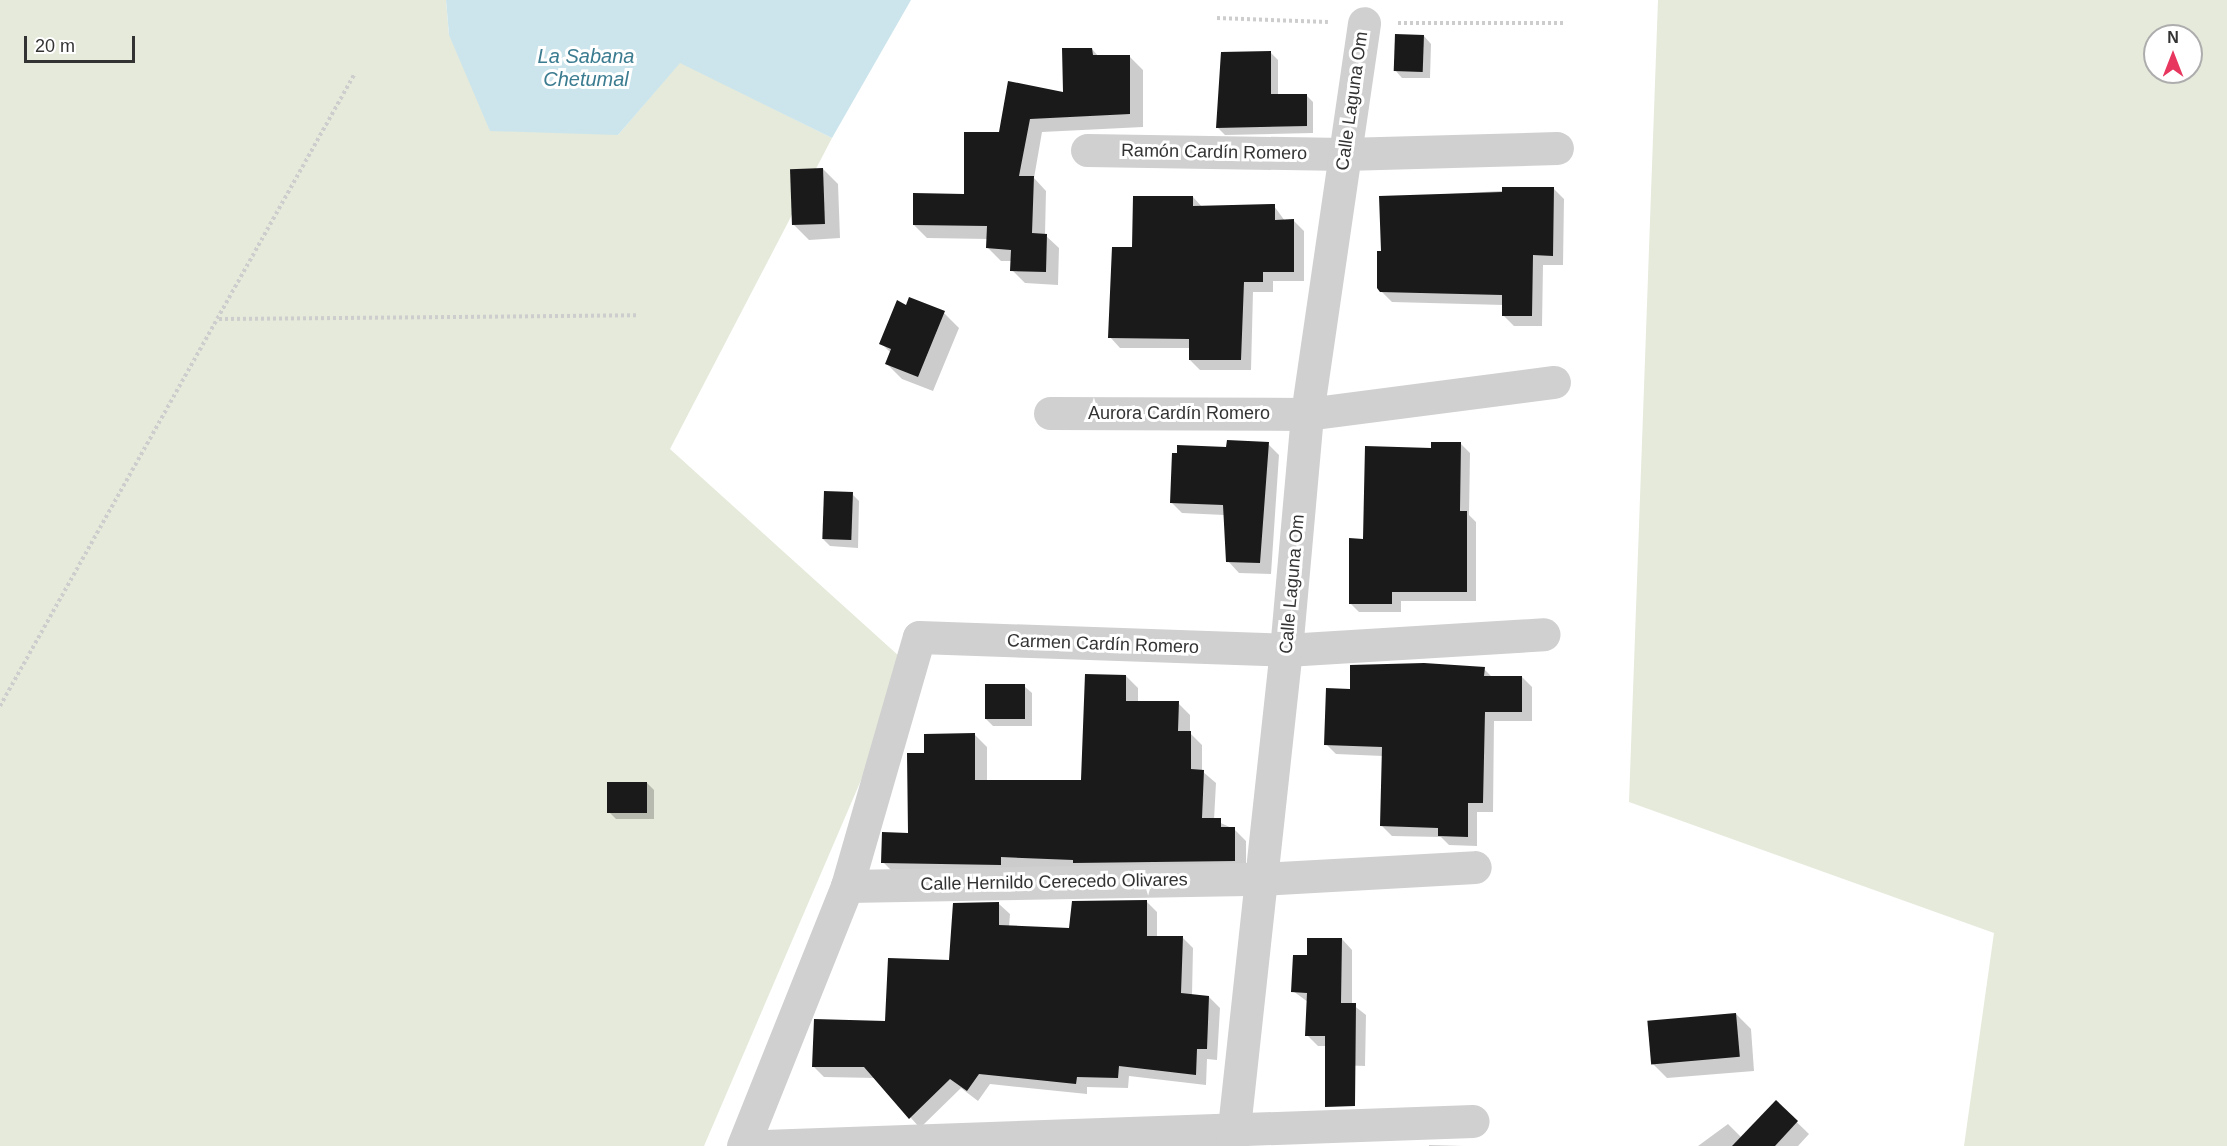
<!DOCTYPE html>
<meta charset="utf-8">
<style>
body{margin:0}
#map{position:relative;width:2227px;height:1146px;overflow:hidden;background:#fff;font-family:Helvetica,sans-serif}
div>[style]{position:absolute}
.green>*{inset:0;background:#e5eadb}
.water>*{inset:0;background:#cce5ec}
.shadow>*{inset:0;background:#0003}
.building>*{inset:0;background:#1a1a1a;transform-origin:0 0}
.path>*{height:4px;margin-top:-2px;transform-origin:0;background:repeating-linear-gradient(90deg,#cdcdcd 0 3px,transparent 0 6px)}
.minor>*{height:33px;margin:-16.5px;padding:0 16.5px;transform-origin:16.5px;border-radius:16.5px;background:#d0d0d0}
span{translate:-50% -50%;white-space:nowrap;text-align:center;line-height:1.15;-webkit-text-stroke:6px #fff;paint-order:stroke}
.street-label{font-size:18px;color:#333}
.water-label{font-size:20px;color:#3c7c91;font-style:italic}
.north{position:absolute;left:2143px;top:24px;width:60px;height:60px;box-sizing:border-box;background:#fff;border:2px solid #adadad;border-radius:50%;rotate:0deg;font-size:16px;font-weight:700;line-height:24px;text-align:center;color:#333}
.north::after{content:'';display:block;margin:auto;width:21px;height:27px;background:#e8375f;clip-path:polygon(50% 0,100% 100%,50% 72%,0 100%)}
.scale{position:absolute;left:24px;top:36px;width:111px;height:27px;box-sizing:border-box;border:3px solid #333;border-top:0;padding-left:8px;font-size:18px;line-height:21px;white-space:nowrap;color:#333;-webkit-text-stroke:4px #fff;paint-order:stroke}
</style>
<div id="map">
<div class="green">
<i style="clip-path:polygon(0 0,446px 0,449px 35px,618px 135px,680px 62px,832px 138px,670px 449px,910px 666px,704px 1146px,0 1146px)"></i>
<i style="clip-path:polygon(evenodd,1658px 0,2227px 0,2227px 1146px,1964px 1146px,1994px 933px,1629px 802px,1658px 0,2155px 36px,2191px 36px,2191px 72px,2155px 72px,2155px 36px)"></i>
</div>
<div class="water">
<i style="clip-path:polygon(446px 0,911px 0,832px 138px,680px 63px,618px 135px,490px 131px,449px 35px)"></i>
</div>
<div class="shadow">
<i style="clip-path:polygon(1424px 36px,1431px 44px,1430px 78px,1402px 78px,1395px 70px)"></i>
<i style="clip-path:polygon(1092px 49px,1099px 57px,1130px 57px,1143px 70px,1143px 127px,1042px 132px,1034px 178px,1046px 191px,1045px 235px,1059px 248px,1058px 285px,1025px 283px,1012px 270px,1012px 261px,1001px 261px,988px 248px,988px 239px,927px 238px,914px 225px,966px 196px,1000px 133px,1065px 94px)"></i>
<i style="clip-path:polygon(1270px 52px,1278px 60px,1278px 95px,1306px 95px,1313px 102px,1313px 133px,1225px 135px,1217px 127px)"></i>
<i style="clip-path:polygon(823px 169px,838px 184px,840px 238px,809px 240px,794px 225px)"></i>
<i style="clip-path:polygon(1553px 188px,1564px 199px,1563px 265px,1543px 265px,1542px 326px,1514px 326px,1504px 316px,1504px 305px,1392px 302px,1378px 288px,1383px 252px,1380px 198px)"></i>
<i style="clip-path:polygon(1193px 197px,1203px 208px,1274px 206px,1285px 221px,1294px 221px,1304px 231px,1304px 281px,1273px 281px,1273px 292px,1253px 292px,1251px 370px,1200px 370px,1190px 360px,1190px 348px,1120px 348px,1110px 337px,1133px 248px)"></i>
<i style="clip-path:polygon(907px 307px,944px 313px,959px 328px,933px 391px,902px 379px,887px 364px,891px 353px,881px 343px)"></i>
<i style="clip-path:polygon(1268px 444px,1279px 455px,1271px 574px,1239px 573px,1228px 561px,1228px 526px,1224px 515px,1182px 513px,1171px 502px,1228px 449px)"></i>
<i style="clip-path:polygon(1461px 444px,1470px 453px,1469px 515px,1476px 522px,1476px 601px,1401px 601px,1401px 612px,1359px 612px,1350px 603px,1433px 449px)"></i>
<i style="clip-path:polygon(852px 494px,859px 501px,858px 548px,830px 546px,823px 539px)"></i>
<i style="clip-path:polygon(1484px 669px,1492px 677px,1522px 677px,1532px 687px,1532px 721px,1494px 721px,1493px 812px,1477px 812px,1477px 846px,1449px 845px,1441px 837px,1392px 836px,1382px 826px,1383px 756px,1336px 754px,1326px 744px,1351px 691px)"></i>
<i style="clip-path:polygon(1126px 676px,1138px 688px,1138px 703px,1178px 703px,1190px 715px,1190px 733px,1202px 745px,1202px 771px,1216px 783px,1214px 820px,1234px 829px,1246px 841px,1246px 872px,895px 874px,883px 862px,910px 835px,926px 754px,975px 735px,987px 747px,987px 781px,1083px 781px)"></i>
<i style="clip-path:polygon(1024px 686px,1032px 693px,1032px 726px,993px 726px,986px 719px)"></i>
<i style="clip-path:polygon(647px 783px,654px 790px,654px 819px,616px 819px,609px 812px)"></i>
<i style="clip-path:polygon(1146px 901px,1157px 912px,1157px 937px,1182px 937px,1193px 948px,1192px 995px,1209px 997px,1220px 1008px,1217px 1060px,1207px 1059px,1206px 1085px,1129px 1076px,1128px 1088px,1087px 1087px,1087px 1094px,990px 1084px,978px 1101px,961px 1088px,920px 1128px,875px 1078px,824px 1077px,813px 1066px,886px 1022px,951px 962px,999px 904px,1010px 914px,1009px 927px,1071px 929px)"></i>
<i style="clip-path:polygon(1342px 939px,1352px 950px,1352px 1004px,1366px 1015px,1365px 1066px,1338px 1065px,1327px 1046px,1318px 1046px,1307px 1035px,1308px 1002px,1293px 991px,1309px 957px)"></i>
<i style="clip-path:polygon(1736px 1014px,1751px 1029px,1754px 1071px,1667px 1078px,1652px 1063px)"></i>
<i style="clip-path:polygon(1776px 1102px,1809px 1134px,1798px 1146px,1698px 1146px,1728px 1124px,1742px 1138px)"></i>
<i style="clip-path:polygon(1429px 1145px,1463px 1146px,1429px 1146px)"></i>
</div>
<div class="building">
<i style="left:1395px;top:34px;width:29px;height:37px;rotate:2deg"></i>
<i style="clip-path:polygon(1062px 48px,1092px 48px,1093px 55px,1130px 55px,1130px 114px,1030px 119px,1019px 176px,1034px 176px,1032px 233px,1047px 234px,1046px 272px,1010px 271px,1011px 250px,986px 248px,987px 226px,913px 225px,913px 193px,964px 194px,964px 132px,999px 132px,1008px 81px,1063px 92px)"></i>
<i style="clip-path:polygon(1271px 51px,1271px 94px,1307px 94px,1307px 126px,1216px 128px,1221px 52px)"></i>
<i style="left:823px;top:168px;width:56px;height:33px;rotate:88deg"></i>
<i style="clip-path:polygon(1502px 187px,1554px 187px,1553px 256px,1533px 255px,1532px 316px,1502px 316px,1502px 295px,1380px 292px,1377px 288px,1377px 251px,1381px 251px,1379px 196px,1502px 192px)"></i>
<i style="clip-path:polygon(1133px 196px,1193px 196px,1193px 206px,1275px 204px,1275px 220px,1294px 219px,1294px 272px,1263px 272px,1263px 282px,1244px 282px,1241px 360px,1189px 360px,1189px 339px,1108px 338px,1112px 247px,1132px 247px)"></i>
<i style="clip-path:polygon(909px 297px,945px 311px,918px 377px,885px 364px,891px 349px,879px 344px,897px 300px,906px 305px)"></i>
<i style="clip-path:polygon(1227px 440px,1269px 442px,1260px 563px,1226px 562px,1223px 505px,1170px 503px,1172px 453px,1177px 453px,1177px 445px,1226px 447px)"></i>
<i style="clip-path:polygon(1431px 442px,1461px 442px,1460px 511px,1467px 511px,1467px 592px,1392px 592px,1392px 604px,1349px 604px,1349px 538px,1363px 539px,1365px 446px,1431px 448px)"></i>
<i style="left:824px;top:491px;width:29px;height:48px;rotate:2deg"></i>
<i style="clip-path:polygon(1424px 663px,1485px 667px,1484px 676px,1522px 676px,1522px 712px,1485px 712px,1483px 803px,1468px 803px,1468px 837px,1438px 836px,1438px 828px,1380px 826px,1382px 747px,1324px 745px,1326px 688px,1350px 689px,1350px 665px)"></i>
<i style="clip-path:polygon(1085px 674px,1126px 675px,1126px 701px,1179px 701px,1178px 731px,1191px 731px,1191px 769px,1204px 770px,1202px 818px,1221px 818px,1221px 827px,1235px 827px,1235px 861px,1073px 863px,1073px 860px,1001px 857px,1001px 865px,881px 863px,882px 832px,908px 833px,907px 753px,924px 753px,924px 734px,975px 733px,975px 780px,1081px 780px)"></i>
<i style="left:985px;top:684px;width:40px;height:35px"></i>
<i style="left:607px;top:782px;width:40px;height:31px"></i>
<i style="clip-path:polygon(1147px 900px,1147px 936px,1183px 936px,1181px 993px,1209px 996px,1207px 1049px,1197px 1049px,1196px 1075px,1119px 1066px,1118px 1078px,1077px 1077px,1076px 1084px,979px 1074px,967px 1091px,950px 1079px,909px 1119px,864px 1067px,812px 1067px,814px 1019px,885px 1021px,888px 958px,949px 960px,953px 903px,999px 902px,999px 925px,1069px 928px,1072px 901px)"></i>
<i style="clip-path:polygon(1307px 938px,1342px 938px,1341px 1003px,1356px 1003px,1355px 1106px,1325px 1107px,1325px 1036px,1305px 1036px,1307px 993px,1291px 992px,1293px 955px,1307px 955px)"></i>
<i style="left:1736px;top:1013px;width:44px;height:89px;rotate:85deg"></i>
<i style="clip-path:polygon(1776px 1100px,1798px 1121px,1775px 1146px,1732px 1146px)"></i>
</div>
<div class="path">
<i style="left:1217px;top:18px;width:111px;rotate:2.1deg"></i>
<i style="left:1398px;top:23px;width:166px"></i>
<i style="left:219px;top:319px;width:418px;rotate:-0.5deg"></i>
<i style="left:0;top:706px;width:724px;rotate:-60.71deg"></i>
</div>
<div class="minor">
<i style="left:1087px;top:150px;width:257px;rotate:0.9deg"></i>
<i style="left:1344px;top:154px;width:213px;rotate:-1.6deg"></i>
<i style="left:1050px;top:413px;width:257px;rotate:0.2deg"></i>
<i style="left:1307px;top:414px;width:249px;rotate:-7.4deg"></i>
<i style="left:847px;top:886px;width:415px;rotate:-1deg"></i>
<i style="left:1262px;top:879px;width:213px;rotate:-3.2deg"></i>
<i style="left:743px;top:1146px;width:280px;rotate:-68.2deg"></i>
<i style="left:847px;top:886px;width:259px;rotate:-73.9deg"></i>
<i style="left:919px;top:637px;width:367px;rotate:2deg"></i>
<i style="left:1286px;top:650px;width:258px;rotate:-3.5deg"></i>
<i style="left:764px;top:1146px;width:709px;rotate:-2.02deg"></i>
<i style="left:1232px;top:1146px;width:499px;rotate:-83.8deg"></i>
<i style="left:1286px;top:650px;width:237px;rotate:-84.9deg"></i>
<i style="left:1307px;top:414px;width:395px;rotate:-81.7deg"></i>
</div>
<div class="street-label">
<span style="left:1352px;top:101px;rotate:-82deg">Calle Laguna Om</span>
<span style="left:1214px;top:152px;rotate:1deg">Ramón Cardín Romero</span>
<span style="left:1179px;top:413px">Aurora Cardín Romero</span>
<span style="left:1292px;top:584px;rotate:-85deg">Calle Laguna Om</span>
<span style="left:1103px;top:644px;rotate:2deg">Carmen Cardín Romero</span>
<span style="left:1054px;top:882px;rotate:-1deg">Calle Hernildo Cerecedo Olivares</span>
</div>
<div class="water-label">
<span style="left:586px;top:68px">La Sabana<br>Chetumal</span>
</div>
<div class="north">N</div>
<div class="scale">20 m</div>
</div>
